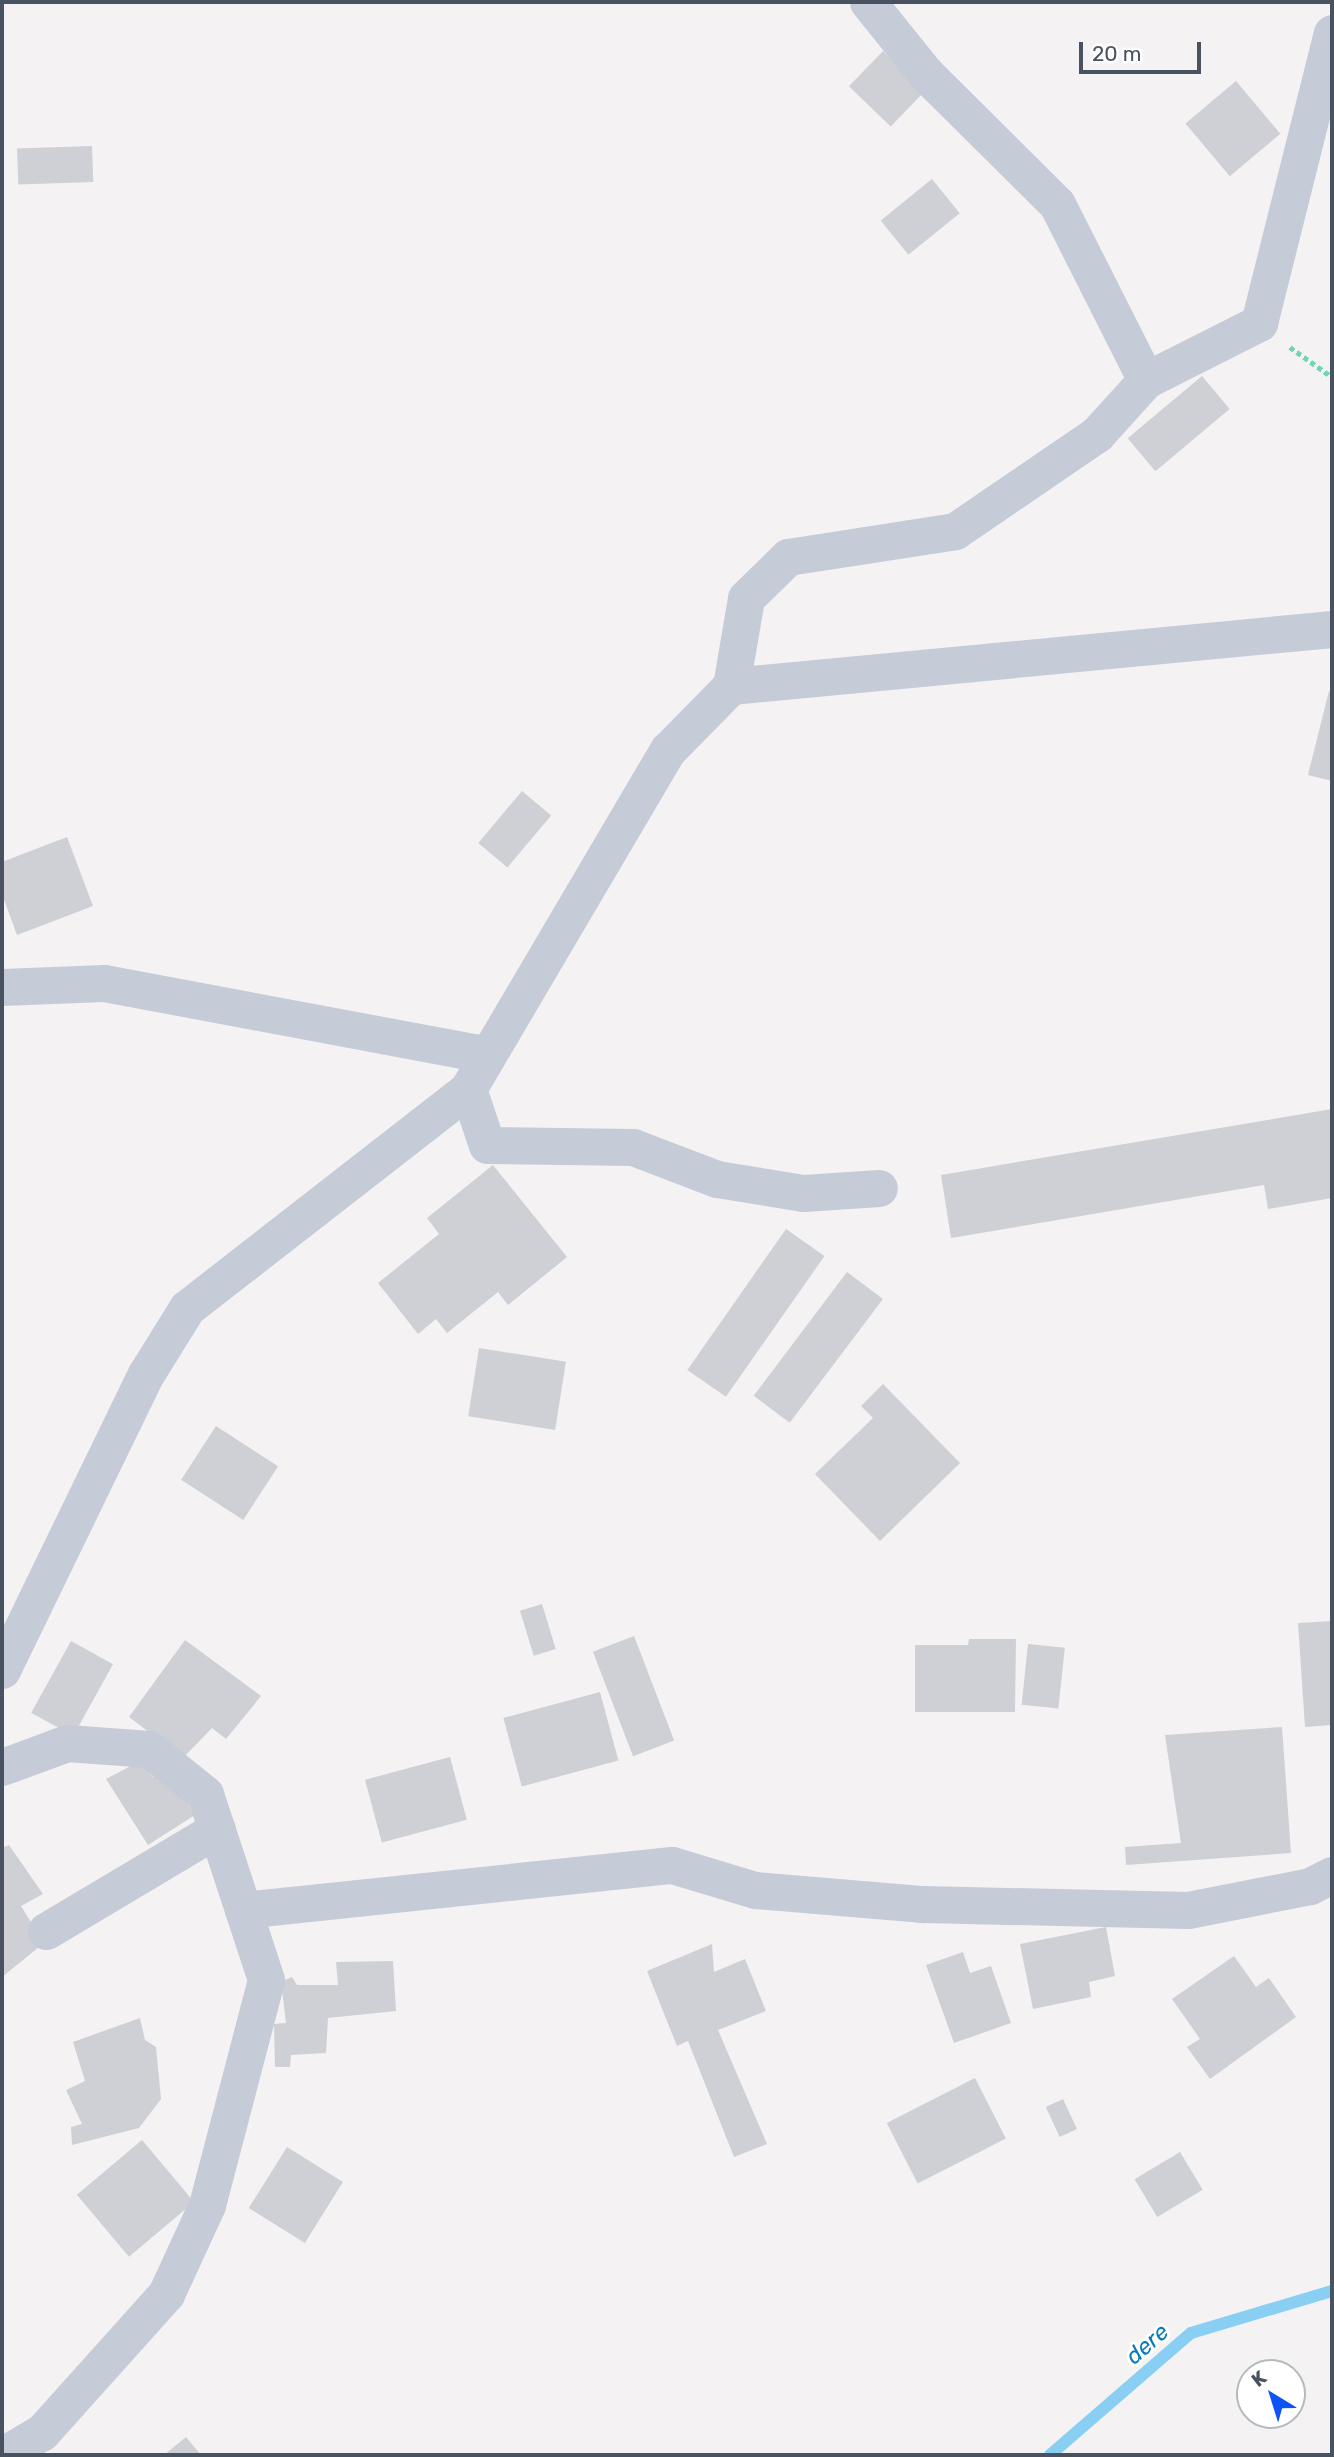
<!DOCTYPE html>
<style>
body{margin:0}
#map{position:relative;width:1334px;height:2457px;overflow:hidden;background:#f4f2f2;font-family:Rubik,sans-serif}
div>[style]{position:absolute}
.stream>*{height:12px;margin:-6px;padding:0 6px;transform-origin:6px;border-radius:6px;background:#89cff3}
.building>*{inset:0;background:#ced0d6;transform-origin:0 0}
.path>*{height:4.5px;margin-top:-2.25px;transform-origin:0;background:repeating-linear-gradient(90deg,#74d4b1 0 5px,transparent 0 8.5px)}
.street>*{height:37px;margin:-18.5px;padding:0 18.5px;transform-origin:18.5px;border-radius:18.5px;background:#c5ccd7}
span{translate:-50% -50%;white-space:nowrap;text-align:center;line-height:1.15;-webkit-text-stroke:6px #fff;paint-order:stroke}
.water-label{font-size:23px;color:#027cba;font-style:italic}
.frame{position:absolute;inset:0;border:4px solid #485261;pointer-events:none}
.north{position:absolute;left:1236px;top:2359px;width:70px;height:70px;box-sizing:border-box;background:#fff;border:2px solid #b6bac0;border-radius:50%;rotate:322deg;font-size:19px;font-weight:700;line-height:28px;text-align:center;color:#485261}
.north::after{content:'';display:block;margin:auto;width:24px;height:32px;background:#0d54f3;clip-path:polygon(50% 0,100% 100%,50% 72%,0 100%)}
.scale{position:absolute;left:1079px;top:42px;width:122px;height:32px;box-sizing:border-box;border:4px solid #485261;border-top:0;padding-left:9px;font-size:21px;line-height:24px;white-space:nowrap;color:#485261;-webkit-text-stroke:5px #fff;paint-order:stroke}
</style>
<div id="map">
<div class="stream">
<i style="left:1050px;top:2455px;width:186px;rotate:-40.9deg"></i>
<i style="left:1191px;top:2333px;width:147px;rotate:-16.6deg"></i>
</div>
<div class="building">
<i style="left:883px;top:51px;width:58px;height:49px;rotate:44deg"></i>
<i style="left:1236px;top:81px;width:69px;height:66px;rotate:50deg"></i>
<i style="left:92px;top:146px;width:36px;height:75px;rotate:88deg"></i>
<i style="left:932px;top:179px;width:44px;height:66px;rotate:51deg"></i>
<i style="left:1202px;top:376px;width:43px;height:97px;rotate:50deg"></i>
<i style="clip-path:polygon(1329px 691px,1332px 692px,1332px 781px,1308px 775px)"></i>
<i style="left:522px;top:791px;width:38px;height:68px;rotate:40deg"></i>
<i style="clip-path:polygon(67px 837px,93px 906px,17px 935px,2px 894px,2px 862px)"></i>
<i style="clip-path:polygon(1332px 1109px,1332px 1198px,1268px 1209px,1264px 1185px,951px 1238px,941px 1175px)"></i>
<i style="clip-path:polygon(493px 1165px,567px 1257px,508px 1305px,498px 1292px,447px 1333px,436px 1319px,418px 1334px,378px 1283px,439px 1234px,427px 1218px)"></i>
<i style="left:786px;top:1229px;width:47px;height:172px;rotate:35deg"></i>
<i style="left:847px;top:1272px;width:45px;height:155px;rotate:37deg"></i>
<i style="left:479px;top:1348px;width:88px;height:69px;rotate:9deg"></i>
<i style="clip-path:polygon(883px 1384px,960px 1463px,880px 1541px,815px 1474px,873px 1418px,861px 1406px)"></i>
<i style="left:216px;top:1426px;width:74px;height:64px;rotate:33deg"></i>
<i style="left:542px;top:1604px;width:47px;height:23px;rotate:73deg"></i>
<i style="clip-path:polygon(1332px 1621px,1332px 1725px,1305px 1727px,1298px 1623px)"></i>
<i style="left:634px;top:1636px;width:112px;height:44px;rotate:69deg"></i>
<i style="clip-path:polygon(969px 1639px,1016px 1639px,1015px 1712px,915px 1712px,915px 1645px,968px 1645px)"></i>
<i style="clip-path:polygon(185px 1640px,261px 1696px,226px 1739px,212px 1728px,183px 1758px,129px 1717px)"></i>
<i style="left:71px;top:1641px;width:48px;height:82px;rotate:29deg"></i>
<i style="left:1028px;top:1644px;width:37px;height:61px;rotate:6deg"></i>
<i style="left:600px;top:1692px;width:71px;height:100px;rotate:75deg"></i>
<i style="clip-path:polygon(1282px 1727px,1291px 1853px,1126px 1865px,1125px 1847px,1181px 1843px,1165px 1735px)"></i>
<i style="left:450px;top:1757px;width:65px;height:88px;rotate:75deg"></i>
<i style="clip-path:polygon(146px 1758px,152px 1777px,167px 1769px,195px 1815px,148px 1845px,106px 1779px)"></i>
<i style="clip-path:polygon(9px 1845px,43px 1894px,21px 1906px,44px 1943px,2px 1977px,2px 1848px)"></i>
<i style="clip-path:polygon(1106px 1927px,1115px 1976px,1089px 1982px,1091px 1997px,1033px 2009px,1020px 1944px)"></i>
<i style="clip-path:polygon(712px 1944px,714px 1972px,745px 1959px,766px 2011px,718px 2030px,767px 2144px,734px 2157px,688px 2041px,677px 2046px,647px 1971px)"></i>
<i style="clip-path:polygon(963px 1952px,970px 1973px,991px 1966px,1011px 2023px,954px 2043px,926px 1965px)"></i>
<i style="clip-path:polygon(1234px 1956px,1256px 1987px,1269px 1978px,1296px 2017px,1210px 2079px,1187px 2047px,1200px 2039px,1172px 1999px)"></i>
<i style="clip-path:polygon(393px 1961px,396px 2011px,328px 2018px,326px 2053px,291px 2055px,290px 2067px,275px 2067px,274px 2024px,286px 2023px,281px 1982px,292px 1977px,297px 1985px,338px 1985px,336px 1962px)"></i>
<i style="clip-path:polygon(140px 2018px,145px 2040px,156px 2047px,161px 2099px,139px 2128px,72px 2145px,71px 2127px,82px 2124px,66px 2090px,85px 2081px,73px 2042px)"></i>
<i style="left:975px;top:2078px;width:68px;height:99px;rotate:63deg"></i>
<i style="left:1063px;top:2099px;width:33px;height:19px;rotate:65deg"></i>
<i style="left:142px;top:2140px;width:81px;height:85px;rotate:50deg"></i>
<i style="left:287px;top:2147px;width:66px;height:72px;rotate:32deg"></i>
<i style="left:1180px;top:2152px;width:44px;height:53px;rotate:59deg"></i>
<i style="clip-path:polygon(186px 2437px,201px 2455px,164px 2455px)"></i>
</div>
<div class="path">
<i style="left:1290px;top:347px;width:52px;rotate:35.5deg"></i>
</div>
<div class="street">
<i style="left:868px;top:2px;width:91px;rotate:51.2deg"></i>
<i style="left:925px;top:73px;width:186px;rotate:44.8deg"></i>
<i style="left:1057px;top:204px;width:197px;rotate:63.2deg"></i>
<i style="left:731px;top:686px;width:604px;rotate:-5.42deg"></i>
<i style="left:2px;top:987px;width:102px;rotate:-2.2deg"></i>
<i style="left:104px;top:983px;width:390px;rotate:10.6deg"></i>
<i style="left:468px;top:1089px;width:59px;rotate:71.3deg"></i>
<i style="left:487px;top:1145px;width:146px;rotate:0.8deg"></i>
<i style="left:633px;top:1147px;width:90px;rotate:20.9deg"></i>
<i style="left:717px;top:1179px;width:87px;rotate:9.2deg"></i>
<i style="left:803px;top:1193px;width:76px;rotate:-3.8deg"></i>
<i style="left:2px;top:1670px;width:329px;rotate:-64.1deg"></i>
<i style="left:146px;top:1374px;width:78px;rotate:-58.2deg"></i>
<i style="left:187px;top:1308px;width:356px;rotate:-37.9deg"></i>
<i style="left:468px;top:1089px;width:394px;rotate:-59.5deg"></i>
<i style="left:668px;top:750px;width:90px;rotate:-45.5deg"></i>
<i style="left:731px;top:686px;width:89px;rotate:-80.3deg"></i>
<i style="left:746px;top:598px;width:59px;rotate:-44.3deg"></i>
<i style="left:788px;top:557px;width:169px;rotate:-8.8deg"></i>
<i style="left:955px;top:531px;width:172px;rotate:-34.3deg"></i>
<i style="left:1097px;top:434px;width:73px;rotate:-47.8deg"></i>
<i style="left:1146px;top:380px;width:127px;rotate:-26.8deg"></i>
<i style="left:1259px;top:323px;width:299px;rotate:-75.9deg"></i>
<i style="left:2px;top:1767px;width:69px;rotate:-20.3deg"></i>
<i style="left:67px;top:1743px;width:82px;rotate:4.2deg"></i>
<i style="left:149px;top:1749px;width:72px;rotate:38.8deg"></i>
<i style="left:205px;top:1794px;width:196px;rotate:71.8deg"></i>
<i style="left:266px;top:1980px;width:233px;rotate:104.7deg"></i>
<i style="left:207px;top:2205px;width:98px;rotate:114.7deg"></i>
<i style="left:166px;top:2294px;width:186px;rotate:131.9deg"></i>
<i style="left:42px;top:2432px;width:45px;rotate:149.5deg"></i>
<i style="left:243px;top:1910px;width:431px;rotate:-6deg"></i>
<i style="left:672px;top:1865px;width:87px;rotate:16.8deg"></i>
<i style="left:755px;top:1890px;width:169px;rotate:4.8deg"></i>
<i style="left:923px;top:1904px;width:265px;rotate:1.3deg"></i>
<i style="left:1188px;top:1910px;width:124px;rotate:-11.1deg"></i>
<i style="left:1310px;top:1886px;width:25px;rotate:-27deg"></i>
<i style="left:46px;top:1931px;width:199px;rotate:-30.8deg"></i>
</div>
<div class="water-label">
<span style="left:1147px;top:2344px;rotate:-41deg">dere</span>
</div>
<div class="frame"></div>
<div class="north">K</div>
<div class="scale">20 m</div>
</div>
